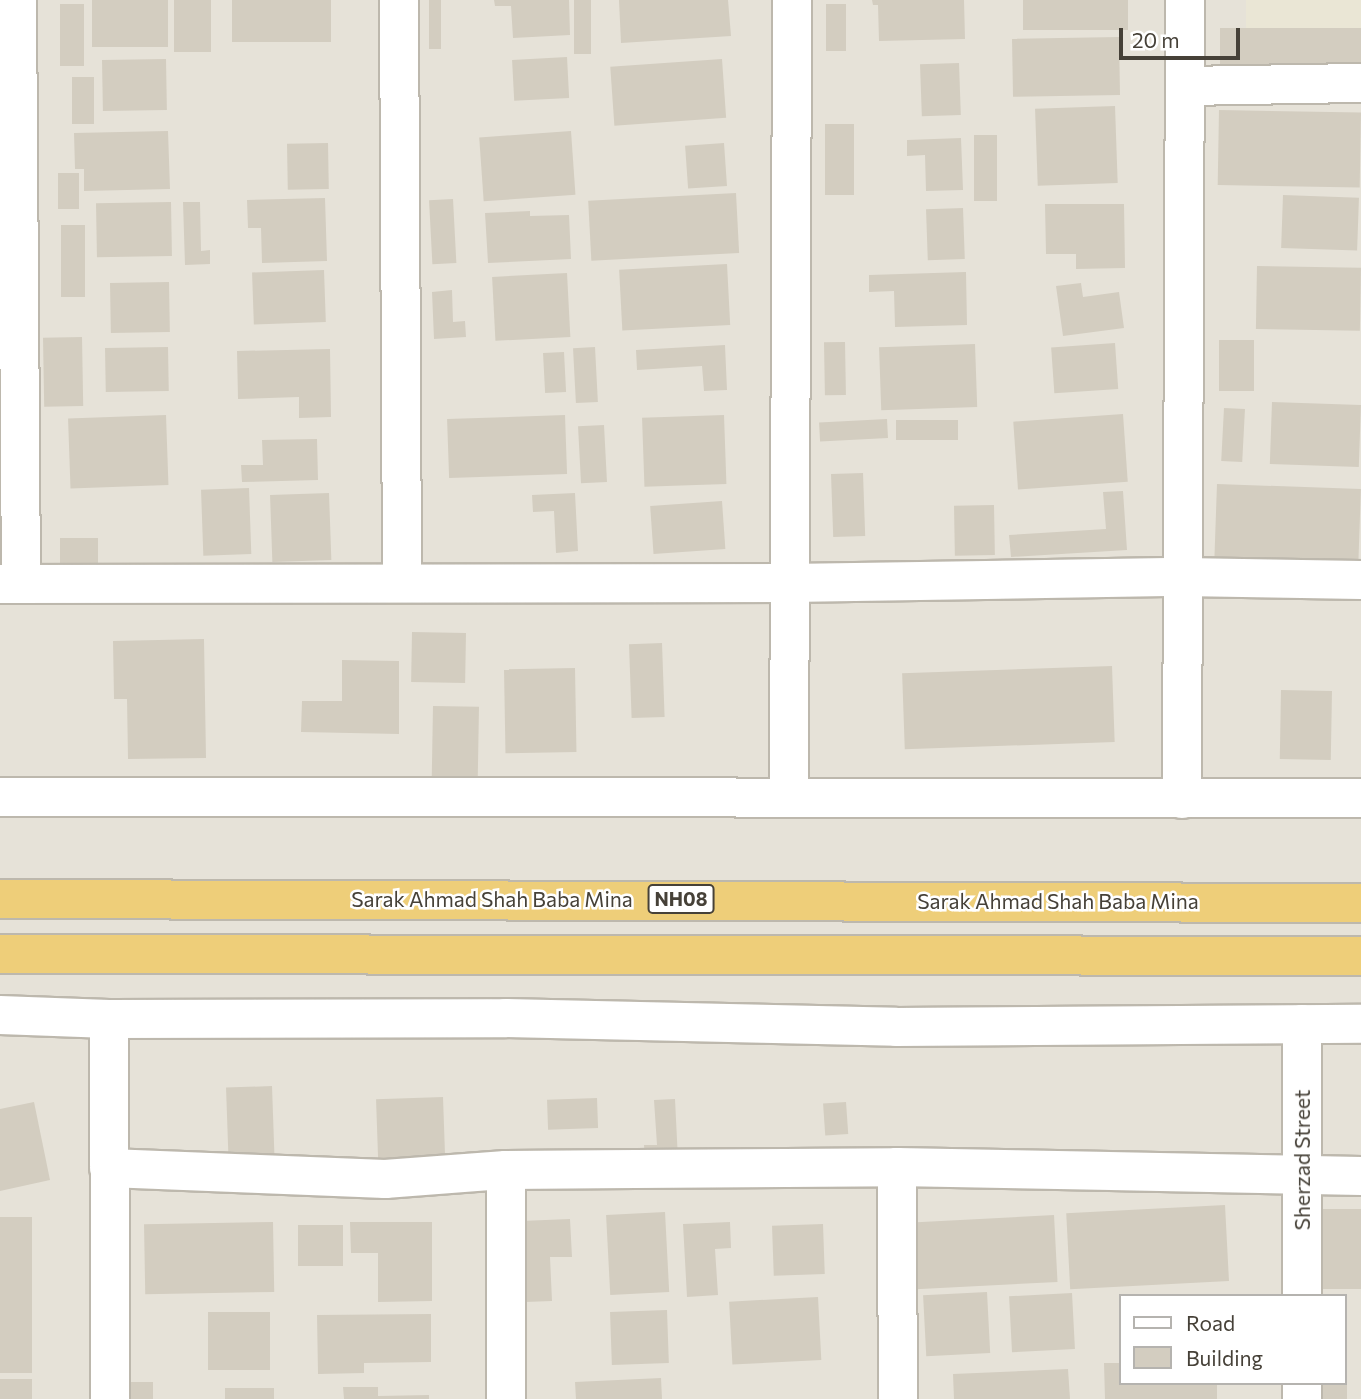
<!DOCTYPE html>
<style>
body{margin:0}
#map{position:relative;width:1361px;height:1399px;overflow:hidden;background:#f3f0e9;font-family:Commissioner,sans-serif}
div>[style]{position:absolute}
.residential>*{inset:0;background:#e6e2d8}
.education>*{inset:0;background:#eae6d5;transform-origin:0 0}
.building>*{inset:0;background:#d3cdc0;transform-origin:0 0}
.roads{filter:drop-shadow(2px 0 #bdb8ad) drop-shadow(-2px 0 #bdb8ad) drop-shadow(0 2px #bdb8ad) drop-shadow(0 -2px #bdb8ad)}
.minor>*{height:38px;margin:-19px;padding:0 19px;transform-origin:19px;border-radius:19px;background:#fff}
.highway>*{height:38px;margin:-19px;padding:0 19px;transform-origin:19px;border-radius:19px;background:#eece79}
span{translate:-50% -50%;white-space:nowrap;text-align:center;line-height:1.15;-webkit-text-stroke:5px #fff;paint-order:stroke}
.shield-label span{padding:2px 5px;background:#fff;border:2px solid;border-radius:5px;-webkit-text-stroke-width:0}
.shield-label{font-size:19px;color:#464138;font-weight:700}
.street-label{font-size:21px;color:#464138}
.legend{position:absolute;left:1119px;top:1294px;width:228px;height:91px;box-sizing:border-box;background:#fff;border:2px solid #b5b3af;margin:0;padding:9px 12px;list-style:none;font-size:21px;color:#464138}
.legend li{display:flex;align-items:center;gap:14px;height:35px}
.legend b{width:35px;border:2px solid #b5b3af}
.scale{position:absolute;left:1119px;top:28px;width:121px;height:32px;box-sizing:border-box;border:4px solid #464138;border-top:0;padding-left:9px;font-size:21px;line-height:24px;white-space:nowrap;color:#464138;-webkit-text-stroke:5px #fff;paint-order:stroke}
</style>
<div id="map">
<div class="residential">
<i style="clip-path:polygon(evenodd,0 0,1361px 0,1361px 1399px,0 1399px,0 0,1121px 1296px,1345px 1296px,1345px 1383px,1121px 1383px,1121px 1296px)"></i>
</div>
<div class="education">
<i style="left:1246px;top:0;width:115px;height:64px"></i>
</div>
<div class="building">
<i style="left:92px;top:0;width:76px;height:47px"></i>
<i style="left:174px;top:0;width:37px;height:52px"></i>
<i style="left:232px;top:0;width:99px;height:42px"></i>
<i style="left:429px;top:0;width:12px;height:49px"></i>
<i style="clip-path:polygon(494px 0,569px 0,570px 35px,513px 38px,511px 6px,495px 6px)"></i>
<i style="left:574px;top:0;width:17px;height:54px"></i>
<i style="clip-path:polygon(619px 0,728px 0,731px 36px,621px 43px)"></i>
<i style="clip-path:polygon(872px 0,964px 0,965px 39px,879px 41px,878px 5px,873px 5px)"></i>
<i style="left:1023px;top:0;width:105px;height:30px"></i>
<i style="left:60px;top:4px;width:24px;height:62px"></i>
<i style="left:826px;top:4px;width:20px;height:47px"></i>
<i style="left:1220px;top:28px;width:141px;height:40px"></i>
<i style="left:1119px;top:37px;width:58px;height:107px;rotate:89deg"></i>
<i style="left:567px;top:57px;width:41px;height:55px;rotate:87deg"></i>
<i style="left:166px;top:59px;width:51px;height:64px;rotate:89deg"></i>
<i style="left:722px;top:59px;width:59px;height:112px;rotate:86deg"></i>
<i style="left:959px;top:63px;width:52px;height:39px;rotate:88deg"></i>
<i style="left:72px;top:77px;width:22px;height:47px"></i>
<i style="left:1115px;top:106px;width:77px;height:80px;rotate:88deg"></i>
<i style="left:1219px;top:110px;width:142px;height:75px;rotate:1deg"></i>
<i style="left:825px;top:124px;width:29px;height:71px"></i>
<i style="clip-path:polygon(168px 131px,170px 189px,84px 191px,84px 169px,75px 169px,74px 133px)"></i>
<i style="left:571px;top:131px;width:64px;height:92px;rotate:86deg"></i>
<i style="left:974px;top:135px;width:23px;height:66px"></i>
<i style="clip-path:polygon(961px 138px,963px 190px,926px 191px,925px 155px,907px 156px,907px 140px)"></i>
<i style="left:328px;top:143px;width:46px;height:41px;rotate:89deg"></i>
<i style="left:724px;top:143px;width:43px;height:39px;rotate:86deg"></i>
<i style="left:58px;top:173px;width:21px;height:36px"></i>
<i style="left:736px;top:193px;width:60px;height:148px;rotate:87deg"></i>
<i style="left:1283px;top:195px;width:76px;height:53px;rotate:2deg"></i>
<i style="clip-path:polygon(325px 198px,327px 261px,262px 263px,261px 228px,248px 228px,247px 200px)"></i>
<i style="left:453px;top:199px;width:64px;height:24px;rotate:87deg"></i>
<i style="left:171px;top:202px;width:54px;height:75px;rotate:89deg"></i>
<i style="clip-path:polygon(183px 202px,200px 202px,201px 251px,210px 250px,210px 264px,185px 265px)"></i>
<i style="clip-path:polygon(1045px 204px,1124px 204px,1125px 268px,1076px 269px,1076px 254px,1046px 254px)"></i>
<i style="left:963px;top:208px;width:51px;height:37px;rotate:88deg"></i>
<i style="clip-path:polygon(530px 211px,530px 216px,569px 215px,571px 259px,488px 263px,485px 213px)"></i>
<i style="left:61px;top:225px;width:24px;height:72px"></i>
<i style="left:727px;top:264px;width:61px;height:108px;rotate:87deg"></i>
<i style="left:1257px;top:266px;width:104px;height:63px;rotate:1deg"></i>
<i style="left:324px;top:270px;width:52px;height:72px;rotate:88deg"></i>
<i style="clip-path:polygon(966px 272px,967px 325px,895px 327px,894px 291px,869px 292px,869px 275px)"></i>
<i style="left:567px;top:273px;width:64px;height:75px;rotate:87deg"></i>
<i style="left:169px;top:282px;width:50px;height:59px;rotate:89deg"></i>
<i style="clip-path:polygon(1081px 283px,1083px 297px,1119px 292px,1124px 328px,1063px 336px,1056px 286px)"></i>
<i style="clip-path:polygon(452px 290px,453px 322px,465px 321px,466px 337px,434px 339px,432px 292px)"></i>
<i style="left:82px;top:337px;width:69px;height:39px;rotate:89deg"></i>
<i style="left:1219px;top:340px;width:35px;height:51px"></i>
<i style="left:845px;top:342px;width:53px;height:21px;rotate:89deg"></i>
<i style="left:1115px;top:343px;width:46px;height:64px;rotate:86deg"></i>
<i style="left:975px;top:344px;width:63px;height:96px;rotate:88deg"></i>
<i style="clip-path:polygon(725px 345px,727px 390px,704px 391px,702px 366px,637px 370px,636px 350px)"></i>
<i style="left:168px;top:347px;width:44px;height:63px;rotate:89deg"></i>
<i style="left:595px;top:347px;width:55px;height:22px;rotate:87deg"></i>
<i style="clip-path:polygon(330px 349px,331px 417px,299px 418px,299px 397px,238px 399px,237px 351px)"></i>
<i style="left:564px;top:352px;width:40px;height:21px;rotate:87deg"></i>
<i style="left:1272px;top:402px;width:89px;height:62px;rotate:2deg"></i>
<i style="left:1224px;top:408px;width:21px;height:53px;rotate:3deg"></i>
<i style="left:1123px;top:414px;width:68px;height:110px;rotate:86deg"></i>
<i style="left:166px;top:415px;width:70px;height:98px;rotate:88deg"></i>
<i style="left:565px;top:415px;width:59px;height:118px;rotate:88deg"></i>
<i style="left:724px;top:415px;width:69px;height:82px;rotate:88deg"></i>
<i style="left:887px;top:419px;width:19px;height:68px;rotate:87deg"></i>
<i style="left:958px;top:420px;width:20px;height:62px;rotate:90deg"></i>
<i style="left:604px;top:425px;width:57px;height:26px;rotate:87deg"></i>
<i style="clip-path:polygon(317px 439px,318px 480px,242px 482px,241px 465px,263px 465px,262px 440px)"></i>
<i style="left:863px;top:473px;width:63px;height:32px;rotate:88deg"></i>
<i style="left:1217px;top:484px;width:144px;height:79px;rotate:2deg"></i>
<i style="left:249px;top:488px;width:66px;height:48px;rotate:88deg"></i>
<i style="clip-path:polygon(1123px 491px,1127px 550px,1011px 557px,1009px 535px,1106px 529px,1103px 492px)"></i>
<i style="left:329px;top:493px;width:67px;height:59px;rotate:88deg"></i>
<i style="clip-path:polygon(575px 493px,578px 551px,556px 553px,554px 511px,533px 512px,532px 495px)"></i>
<i style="left:722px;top:501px;width:48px;height:72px;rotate:86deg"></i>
<i style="left:994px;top:505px;width:50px;height:40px;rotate:89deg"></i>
<i style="left:98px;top:538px;width:37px;height:38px;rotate:90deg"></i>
<i style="left:412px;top:632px;width:54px;height:50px;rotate:1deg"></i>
<i style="clip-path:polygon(204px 639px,206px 758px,128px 759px,127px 699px,114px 699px,113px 641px)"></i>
<i style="left:662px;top:643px;width:74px;height:33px;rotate:88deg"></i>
<i style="clip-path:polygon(342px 660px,399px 661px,399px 734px,301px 732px,302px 701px,342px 701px)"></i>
<i style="left:1112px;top:666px;width:76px;height:210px;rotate:88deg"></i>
<i style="left:575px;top:668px;width:84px;height:71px;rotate:89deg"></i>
<i style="left:1281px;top:690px;width:51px;height:69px;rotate:1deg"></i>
<i style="left:433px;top:706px;width:46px;height:72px;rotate:1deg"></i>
<i style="left:272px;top:1086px;width:74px;height:46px;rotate:88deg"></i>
<i style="left:443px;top:1097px;width:71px;height:67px;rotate:88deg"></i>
<i style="left:597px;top:1098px;width:30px;height:50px;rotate:88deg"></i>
<i style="clip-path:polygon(675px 1099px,678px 1160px,645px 1161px,644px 1145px,657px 1145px,654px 1100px)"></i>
<i style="clip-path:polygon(34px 1102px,50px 1180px,0 1191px,0 1109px)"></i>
<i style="left:846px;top:1102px;width:32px;height:23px;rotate:86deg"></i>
<i style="left:1225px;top:1205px;width:76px;height:159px;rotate:87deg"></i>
<i style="left:1361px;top:1209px;width:80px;height:49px;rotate:90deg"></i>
<i style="left:665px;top:1212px;width:80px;height:59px;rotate:87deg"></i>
<i style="left:1054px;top:1215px;width:67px;height:142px;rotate:87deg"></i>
<i style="left:0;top:1217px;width:32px;height:156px"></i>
<i style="clip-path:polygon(570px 1219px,572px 1257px,550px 1257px,552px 1301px,525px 1302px,521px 1221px)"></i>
<i style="left:273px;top:1222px;width:70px;height:129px;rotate:89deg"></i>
<i style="clip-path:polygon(350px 1222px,432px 1222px,432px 1301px,378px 1302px,378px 1253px,351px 1253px)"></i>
<i style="clip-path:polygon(730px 1222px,731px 1248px,715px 1249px,718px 1295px,687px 1297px,683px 1224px)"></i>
<i style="left:823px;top:1224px;width:50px;height:51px;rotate:88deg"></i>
<i style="left:298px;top:1225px;width:45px;height:41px"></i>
<i style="left:987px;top:1292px;width:61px;height:64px;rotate:87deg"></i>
<i style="left:1072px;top:1293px;width:56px;height:63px;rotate:87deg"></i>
<i style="left:818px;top:1297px;width:63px;height:89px;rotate:87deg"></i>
<i style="left:667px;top:1310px;width:53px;height:57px;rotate:88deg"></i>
<i style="left:208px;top:1312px;width:62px;height:58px"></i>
<i style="clip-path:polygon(431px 1314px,431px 1362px,364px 1363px,364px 1373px,318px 1374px,317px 1315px)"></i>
<i style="clip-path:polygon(1104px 1363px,1121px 1363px,1121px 1383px,1217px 1383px,1217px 1399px,1105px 1399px)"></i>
<i style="clip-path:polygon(1068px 1369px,1070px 1399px,954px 1399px,953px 1374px)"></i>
<i style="clip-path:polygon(661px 1378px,662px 1399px,576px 1399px,575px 1382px)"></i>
<i style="left:0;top:1379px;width:32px;height:20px"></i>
<i style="left:126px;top:1382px;width:27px;height:17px"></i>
<i style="left:1320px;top:1383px;width:27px;height:16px"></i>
<i style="clip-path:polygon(343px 1387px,378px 1387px,378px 1396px,429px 1395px,429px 1399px,344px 1399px)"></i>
<i style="left:225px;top:1388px;width:49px;height:11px"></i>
</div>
<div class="roads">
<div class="minor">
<i style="left:17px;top:0;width:584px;rotate:89.61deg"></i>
<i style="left:399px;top:0;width:582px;rotate:89.7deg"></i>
<i style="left:1185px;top:86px;width:176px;rotate:-1deg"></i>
<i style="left:0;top:584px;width:789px;rotate:-0.07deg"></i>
<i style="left:789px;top:583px;width:394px;rotate:-0.9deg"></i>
<i style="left:1183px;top:577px;width:178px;rotate:1deg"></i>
<i style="left:789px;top:795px;width:795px;rotate:-89.78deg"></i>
<i style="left:0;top:797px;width:1361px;rotate:0.04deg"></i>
<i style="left:1182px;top:799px;width:799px;rotate:-89.78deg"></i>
<i style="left:0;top:1015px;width:109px;rotate:2.1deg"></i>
<i style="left:109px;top:1019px;width:397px;rotate:-0.1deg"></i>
<i style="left:506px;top:1018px;width:390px;rotate:1.3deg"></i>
<i style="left:896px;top:1027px;width:465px;rotate:-0.4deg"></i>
<i style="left:109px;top:1019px;width:380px;rotate:89.8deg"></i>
<i style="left:897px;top:1167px;width:232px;rotate:89.8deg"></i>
<i style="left:109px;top:1168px;width:276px;rotate:2.3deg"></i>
<i style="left:385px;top:1179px;width:121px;rotate:-4.3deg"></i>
<i style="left:506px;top:1170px;width:391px;rotate:-0.4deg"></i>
<i style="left:897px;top:1167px;width:464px;rotate:1.1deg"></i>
<i style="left:506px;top:1170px;width:229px;rotate:90deg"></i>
<i style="left:1302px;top:1296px;width:272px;rotate:-90deg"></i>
<i style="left:1302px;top:1399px;width:16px;rotate:-90deg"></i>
</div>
<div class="highway">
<i style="left:0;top:899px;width:1361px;rotate:0.17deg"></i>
<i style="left:0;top:954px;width:1361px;rotate:0.08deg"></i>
</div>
</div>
<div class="shield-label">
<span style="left:681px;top:899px">NH08</span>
</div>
<div class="street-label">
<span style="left:492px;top:899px">Sarak Ahmad Shah Baba Mina</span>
<span style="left:1058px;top:901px">Sarak Ahmad Shah Baba Mina</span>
<span style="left:1302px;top:1160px;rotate:-90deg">Sherzad Street</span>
</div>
<ul class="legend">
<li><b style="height:9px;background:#fff"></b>Road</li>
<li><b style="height:19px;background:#d3cdc0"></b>Building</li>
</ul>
<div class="scale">20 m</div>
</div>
